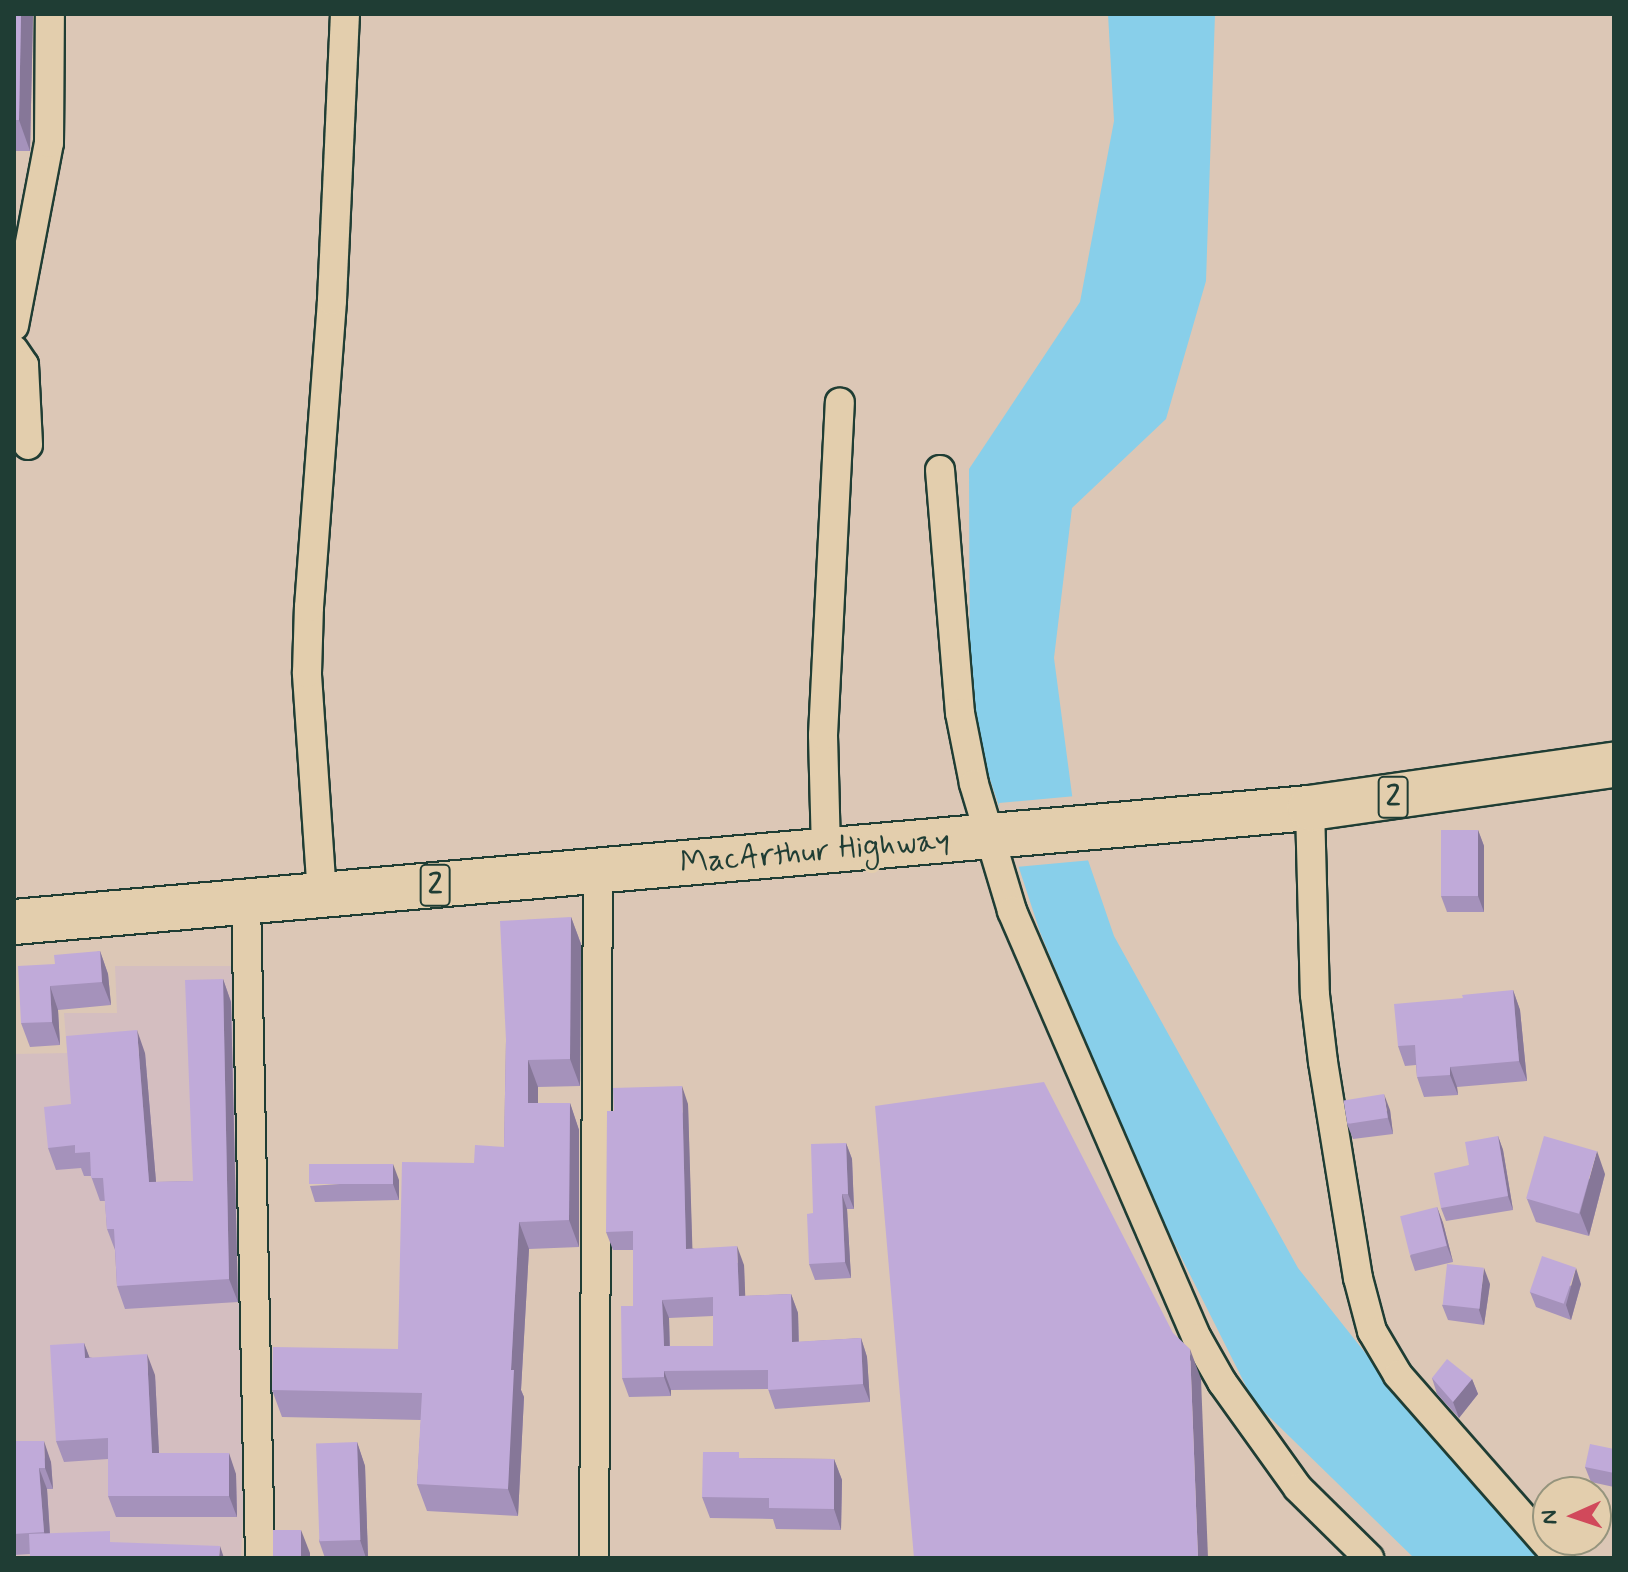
<!DOCTYPE html>
<style>
body{margin:0}
#map{position:relative;width:1628px;height:1572px;overflow:hidden;background:#dcc7b6;font-family:Mynerve,sans-serif}
div>[style]{position:absolute}
.built>*{inset:0;background:#d4bec0}
.water>*{inset:0;background:#88cfea}
.pier>*{inset:0;background:#dcc7b6}
.roads{filter:drop-shadow(2px 0 #1f3d34) drop-shadow(-2px 0 #1f3d34) drop-shadow(0 2px #1f3d34) drop-shadow(0 -2px #1f3d34)}
.street>*{height:28px;margin:-14px;padding:0 14px;transform-origin:14px;border-radius:14px;background:#e3cead}
.highway>*{height:44px;margin:-22px;padding:0 22px;transform-origin:22px;border-radius:22px;background:#e3cead}
.wall>*{inset:0;background:#a592bb;transform-origin:0 0}
.shaded-wall>*{inset:0;background:#867798}
.building>*{inset:0;background:#c0aad9;transform-origin:0 0}
span{translate:-50% -50%;white-space:nowrap;text-align:center;line-height:1.15;-webkit-text-stroke:6px #e3cead;paint-order:stroke}
.shield-label span{padding:2px 6px;background:#e3cead;border:2px solid;border-radius:6px;-webkit-text-stroke-width:0}
.shield-label{font-size:30px;color:#1f3d34;font-weight:700}
.street-label{font-size:32px;color:#1f3d34}
.frame{position:absolute;inset:0;border:16px solid #1f3d34;pointer-events:none}
.north{position:absolute;left:1532px;top:1476px;width:80px;height:80px;box-sizing:border-box;background:#e3cead;border:2px solid #95947d;border-radius:50%;rotate:267deg;font-size:22px;font-weight:700;line-height:32px;text-align:center;color:#1f3d34}
.north::after{content:'';display:block;margin:auto;width:28px;height:36px;background:#d1495b;clip-path:polygon(50% 0,100% 100%,50% 72%,0 100%)}
</style>
<div id="map">
<div class="built">
<i style="clip-path:polygon(115px 966px,236px 966px,251px 1337px,241px 1558px,14px 1558px,14px 1054px,67px 1053px,64px 1013px,117px 1013px)"></i>
</div>
<div class="water">
<i style="clip-path:polygon(1108px 14px,1215px 14px,1206px 281px,1166px 419px,1072px 508px,1054px 658px,1076px 825px,1114px 936px,1298px 1268px,1428px 1432px,1547px 1558px,1414px 1558px,1254px 1402px,1145px 1185px,1040px 932px,970px 718px,969px 469px,1080px 302px,1114px 121px)"></i>
</div>
<div class="pier">
<i style="clip-path:polygon(1076px 796px,1079px 825px,1092px 860px,1015px 867px,1001px 826px,999px 803px)"></i>
</div>
<div class="roads">
<div class="street">
<i style="left:14px;top:326px;width:186px;rotate:-79.2deg"></i>
<i style="left:49px;top:143px;width:129px;rotate:-89.6deg"></i>
<i style="left:14px;top:350px;width:18px;rotate:56deg"></i>
<i style="left:24px;top:365px;width:80px;rotate:87.1deg"></i>
<i style="left:940px;top:470px;width:244px;rotate:85.3deg"></i>
<i style="left:960px;top:713px;width:72px;rotate:78.8deg"></i>
<i style="left:974px;top:784px;width:133px;rotate:73.3deg"></i>
<i style="left:1012px;top:911px;width:465px;rotate:66.6deg"></i>
<i style="left:1197px;top:1338px;width:51px;rotate:60.4deg"></i>
<i style="left:1222px;top:1382px;width:130px;rotate:54.4deg"></i>
<i style="left:1298px;top:1488px;width:100px;rotate:44.6deg"></i>
<i style="left:1310px;top:808px;width:187px;rotate:88.5deg"></i>
<i style="left:1315px;top:995px;width:67px;rotate:83.2deg"></i>
<i style="left:1323px;top:1062px;width:219px;rotate:80.8deg"></i>
<i style="left:1358px;top:1278px;width:55px;rotate:75.2deg"></i>
<i style="left:1372px;top:1331px;width:51px;rotate:59.4deg"></i>
<i style="left:1398px;top:1375px;width:244px;rotate:48.7deg"></i>
<i style="left:826px;top:850px;width:115px;rotate:-91.5deg"></i>
<i style="left:823px;top:735px;width:333px;rotate:-87.1deg"></i>
<i style="left:322px;top:895px;width:223px;rotate:-93.9deg"></i>
<i style="left:307px;top:673px;width:66px;rotate:-88.3deg"></i>
<i style="left:309px;top:607px;width:308px;rotate:-85.7deg"></i>
<i style="left:332px;top:300px;width:286px;rotate:-87.4deg"></i>
<i style="left:246px;top:901px;width:657px;rotate:88.78deg"></i>
<i style="left:594px;top:1558px;width:688px;rotate:-89.67deg"></i>
</div>
<div class="highway">
<i style="left:14px;top:922px;width:1301px;rotate:-5.03deg"></i>
<i style="left:1310px;top:808px;width:307px;rotate:-8.1deg"></i>
</div>
</div>
<div class="wall">
<i style="clip-path:polygon(14px 14px,33px 14px,30px 151px,14px 151px)"></i>
<i style="left:121px;top:14px;width:54px;height:2px"></i>
<i style="clip-path:polygon(1478px 830px,1484px 846px,1484px 912px,1447px 912px,1441px 896px)"></i>
<i style="clip-path:polygon(571px 917px,581px 944px,580px 1086px,538px 1087px,538px 1103px,570px 1103px,579px 1130px,579px 1247px,529px 1249px,521px 1390px,524px 1397px,518px 1516px,427px 1511px,417px 1484px,421px 1420px,282px 1417px,272px 1390px,398px 1349px,474px 1163px,504px 1147px,506px 1040px)"></i>
<i style="clip-path:polygon(100px 951px,108px 974px,111px 1005px,58px 1010px,60px 1045px,30px 1047px,21px 1023px,55px 964px)"></i>
<i style="clip-path:polygon(223px 979px,231px 1002px,238px 1302px,125px 1309px,117px 1286px,115px 1250px,107px 1229px,105px 1201px,100px 1201px,91px 1176px,84px 1176px,81px 1168px,56px 1170px,48px 1148px,71px 1104px,145px 1053px,156px 1182px,193px 1181px)"></i>
<i style="clip-path:polygon(1513px 990px,1520px 1010px,1527px 1081px,1457px 1087px,1458px 1095px,1424px 1097px,1417px 1077px,1416px 1065px,1405px 1066px,1398px 1046px)"></i>
<i style="clip-path:polygon(evenodd,688px 1104px,692px 1248px,744px 1265px,745px 1296px,791px 1294px,798px 1313px,799px 1342px,861px 1338px,867px 1357px,870px 1402px,775px 1409px,768px 1389px,671px 1390px,671px 1396px,629px 1397px,622px 1378px,633px 1306px,633px 1250px,613px 1250px,606px 1232px,688px 1104px,713px 1316px,713px 1346px,670px 1346px,669px 1318px,713px 1316px)"></i>
<i style="clip-path:polygon(1390px 1110px,1393px 1134px,1353px 1139px,1347px 1124px)"></i>
<i style="clip-path:polygon(1498px 1136px,1503px 1150px,1513px 1210px,1446px 1221px,1441px 1208px,1469px 1165px)"></i>
<i style="clip-path:polygon(846px 1143px,852px 1159px,854px 1209px,847px 1209px,851px 1278px,815px 1280px,809px 1264px,813px 1213px)"></i>
<i style="clip-path:polygon(1605px 1174px,1589px 1236px,1536px 1222px,1527px 1199px)"></i>
<i style="clip-path:polygon(399px 1180px,399px 1200px,315px 1202px,310px 1186px)"></i>
<i style="clip-path:polygon(1437px 1207px,1443px 1223px,1453px 1262px,1415px 1271px,1410px 1256px)"></i>
<i style="clip-path:polygon(1490px 1284px,1484px 1325px,1448px 1320px,1442px 1305px)"></i>
<i style="clip-path:polygon(1581px 1284px,1571px 1320px,1536px 1307px,1530px 1292px)"></i>
<i style="clip-path:polygon(84px 1343px,89px 1357px,155px 1375px,159px 1453px,236px 1474px,237px 1517px,116px 1517px,108px 1496px,108px 1459px,64px 1462px,56px 1441px)"></i>
<i style="clip-path:polygon(1432px 1378px,1472px 1379px,1478px 1394px,1459px 1418px,1437px 1394px)"></i>
<i style="clip-path:polygon(14px 1441px,51px 1462px,53px 1489px,47px 1489px,50px 1533px,30px 1554px,14px 1555px)"></i>
<i style="clip-path:polygon(357px 1442px,365px 1466px,368px 1558px,325px 1558px,319px 1541px)"></i>
<i style="clip-path:polygon(1614px 1449px,1614px 1487px,1591px 1482px,1585px 1467px)"></i>
<i style="clip-path:polygon(741px 1458px,834px 1459px,842px 1480px,841px 1530px,776px 1529px,773px 1519px,710px 1518px,702px 1497px)"></i>
</div>
<div class="shaded-wall">
<i style="clip-path:polygon(21px 14px,33px 14px,30px 151px,19px 120px)"></i>
<i style="clip-path:polygon(1478px 830px,1484px 846px,1484px 912px,1478px 896px)"></i>
<i style="clip-path:polygon(571px 917px,581px 944px,580px 1086px,570px 1059px)"></i>
<i style="clip-path:polygon(100px 951px,108px 974px,111px 1005px,102px 982px)"></i>
<i style="clip-path:polygon(223px 979px,231px 1002px,238px 1302px,229px 1279px)"></i>
<i style="clip-path:polygon(50px 986px,58px 1010px,60px 1045px,52px 1022px)"></i>
<i style="clip-path:polygon(1513px 990px,1520px 1010px,1527px 1081px,1519px 1061px)"></i>
<i style="clip-path:polygon(137px 1030px,145px 1053px,158px 1205px,149px 1182px)"></i>
<i style="clip-path:polygon(528px 1060px,538px 1087px,538px 1130px,528px 1103px)"></i>
<i style="clip-path:polygon(1450px 1067px,1457px 1087px,1458px 1095px,1450px 1075px)"></i>
<i style="clip-path:polygon(682px 1086px,688px 1104px,693px 1268px,686px 1249px)"></i>
<i style="clip-path:polygon(1384px 1094px,1390px 1110px,1393px 1134px,1388px 1118px)"></i>
<i style="clip-path:polygon(570px 1103px,579px 1130px,579px 1247px,569px 1220px)"></i>
<i style="clip-path:polygon(1498px 1136px,1503px 1150px,1513px 1210px,1508px 1196px)"></i>
<i style="clip-path:polygon(846px 1143px,852px 1159px,854px 1209px,848px 1194px)"></i>
<i style="clip-path:polygon(1597px 1151px,1605px 1174px,1589px 1236px,1580px 1213px)"></i>
<i style="clip-path:polygon(393px 1164px,399px 1180px,399px 1200px,393px 1184px)"></i>
<i style="clip-path:polygon(14px 1169px,16px 1202px,14px 1196px)"></i>
<i style="clip-path:polygon(842px 1194px,847px 1209px,851px 1278px,845px 1262px)"></i>
<i style="clip-path:polygon(1437px 1207px,1443px 1223px,1453px 1262px,1447px 1246px)"></i>
<i style="clip-path:polygon(519px 1222px,529px 1249px,521px 1390px,524px 1397px,518px 1516px,508px 1489px,511px 1370px)"></i>
<i style="clip-path:polygon(737px 1246px,744px 1265px,746px 1315px,739px 1296px)"></i>
<i style="clip-path:polygon(1484px 1268px,1490px 1284px,1484px 1325px,1479px 1310px)"></i>
<i style="clip-path:polygon(1576px 1268px,1581px 1284px,1571px 1320px,1566px 1305px)"></i>
<i style="clip-path:polygon(791px 1294px,798px 1313px,799px 1361px,792px 1342px)"></i>
<i style="clip-path:polygon(662px 1300px,669px 1318px,670px 1365px,664px 1346px)"></i>
<i style="clip-path:polygon(861px 1338px,867px 1357px,870px 1402px,863px 1384px)"></i>
<i style="clip-path:polygon(84px 1343px,92px 1364px,85px 1358px)"></i>
<i style="clip-path:polygon(1190px 1349px,1201px 1379px,1208px 1558px,1198px 1558px)"></i>
<i style="clip-path:polygon(147px 1354px,155px 1375px,160px 1473px,152px 1453px)"></i>
<i style="clip-path:polygon(664px 1371px,671px 1390px,671px 1396px,664px 1377px)"></i>
<i style="clip-path:polygon(1472px 1379px,1478px 1394px,1459px 1418px,1453px 1402px)"></i>
<i style="clip-path:polygon(44px 1441px,51px 1462px,53px 1489px,45px 1468px)"></i>
<i style="clip-path:polygon(357px 1442px,365px 1466px,368px 1558px,366px 1558px,360px 1540px)"></i>
<i style="clip-path:polygon(229px 1453px,236px 1474px,237px 1517px,229px 1496px)"></i>
<i style="clip-path:polygon(834px 1459px,842px 1480px,841px 1530px,834px 1509px)"></i>
<i style="clip-path:polygon(39px 1468px,47px 1489px,51px 1553px,44px 1532px)"></i>
<i style="clip-path:polygon(301px 1530px,310px 1553px,310px 1558px,301px 1558px)"></i>
<i style="clip-path:polygon(220px 1546px,224px 1558px,219px 1558px)"></i>
</div>
<div class="building">
<i style="clip-path:polygon(14px 14px,21px 14px,19px 120px,14px 120px)"></i>
<i style="left:1441px;top:830px;width:37px;height:66px"></i>
<i style="clip-path:polygon(571px 917px,570px 1059px,528px 1060px,528px 1103px,570px 1103px,569px 1220px,519px 1222px,511px 1370px,514px 1370px,508px 1489px,417px 1484px,422px 1393px,272px 1390px,273px 1347px,398px 1349px,402px 1162px,474px 1163px,475px 1145px,504px 1147px,506px 1040px,500px 921px)"></i>
<i style="clip-path:polygon(100px 951px,102px 982px,50px 986px,52px 1022px,21px 1023px,18px 966px,55px 964px,54px 955px)"></i>
<i style="clip-path:polygon(223px 979px,229px 1279px,117px 1286px,114px 1229px,107px 1229px,103px 1178px,91px 1178px,90px 1152px,75px 1153px,75px 1145px,48px 1148px,44px 1107px,71px 1104px,66px 1036px,137px 1030px,149px 1182px,193px 1181px,185px 980px)"></i>
<i style="clip-path:polygon(1513px 990px,1519px 1061px,1450px 1067px,1450px 1075px,1417px 1077px,1415px 1045px,1398px 1046px,1394px 1004px,1463px 998px,1462px 995px)"></i>
<i style="clip-path:polygon(1044px 1082px,1173px 1333px,1190px 1349px,1198px 1558px,914px 1558px,875px 1106px)"></i>
<i style="clip-path:polygon(evenodd,682px 1086px,686px 1249px,737px 1246px,739px 1296px,791px 1294px,792px 1342px,861px 1338px,863px 1384px,768px 1390px,768px 1370px,664px 1371px,664px 1377px,622px 1378px,621px 1306px,633px 1306px,633px 1231px,606px 1232px,607px 1111px,614px 1111px,613px 1088px,682px 1086px,713px 1297px,713px 1346px,664px 1346px,662px 1300px,713px 1297px)"></i>
<i style="left:1384px;top:1094px;width:24px;height:41px;rotate:81deg"></i>
<i style="clip-path:polygon(1498px 1136px,1508px 1196px,1441px 1208px,1434px 1173px,1469px 1165px,1465px 1142px)"></i>
<i style="left:1544px;top:1136px;width:55px;height:65px;rotate:16deg"></i>
<i style="clip-path:polygon(846px 1143px,848px 1194px,842px 1194px,845px 1262px,809px 1264px,807px 1214px,813px 1213px,811px 1144px)"></i>
<i style="left:393px;top:1164px;width:20px;height:84px;rotate:90deg"></i>
<i style="left:1437px;top:1207px;width:40px;height:38px;rotate:76deg"></i>
<i style="left:1542px;top:1256px;width:36px;height:38px;rotate:19deg"></i>
<i style="left:1447px;top:1264px;width:37px;height:41px;rotate:6deg"></i>
<i style="clip-path:polygon(84px 1343px,85px 1358px,147px 1354px,152px 1453px,229px 1453px,229px 1496px,108px 1496px,108px 1438px,56px 1441px,50px 1345px)"></i>
<i style="clip-path:polygon(1447px 1359px,1472px 1379px,1453px 1402px,1432px 1378px)"></i>
<i style="clip-path:polygon(14px 1441px,44px 1441px,45px 1468px,39px 1468px,44px 1532px,14px 1534px)"></i>
<i style="left:357px;top:1442px;width:98px;height:41px;rotate:88deg"></i>
<i style="clip-path:polygon(1590px 1444px,1614px 1449px,1614px 1473px,1585px 1467px)"></i>
<i style="clip-path:polygon(703px 1452px,739px 1452px,739px 1458px,834px 1459px,834px 1509px,769px 1508px,769px 1498px,702px 1497px)"></i>
<i style="left:273px;top:1530px;width:28px;height:28px"></i>
<i style="clip-path:polygon(110px 1531px,110px 1542px,220px 1546px,219px 1558px,30px 1558px,29px 1534px)"></i>
<i style="clip-path:polygon(725px 1556px,762px 1558px,705px 1558px)"></i>
</div>
<div class="shield-label">
<span style="left:1393px;top:797px">2</span>
<span style="left:435px;top:885px">2</span>
</div>
<div class="street-label">
<span style="left:815px;top:852px;rotate:-5deg">MacArthur Highway</span>
</div>
<div class="frame"></div>
<div class="north">N</div>
</div>
